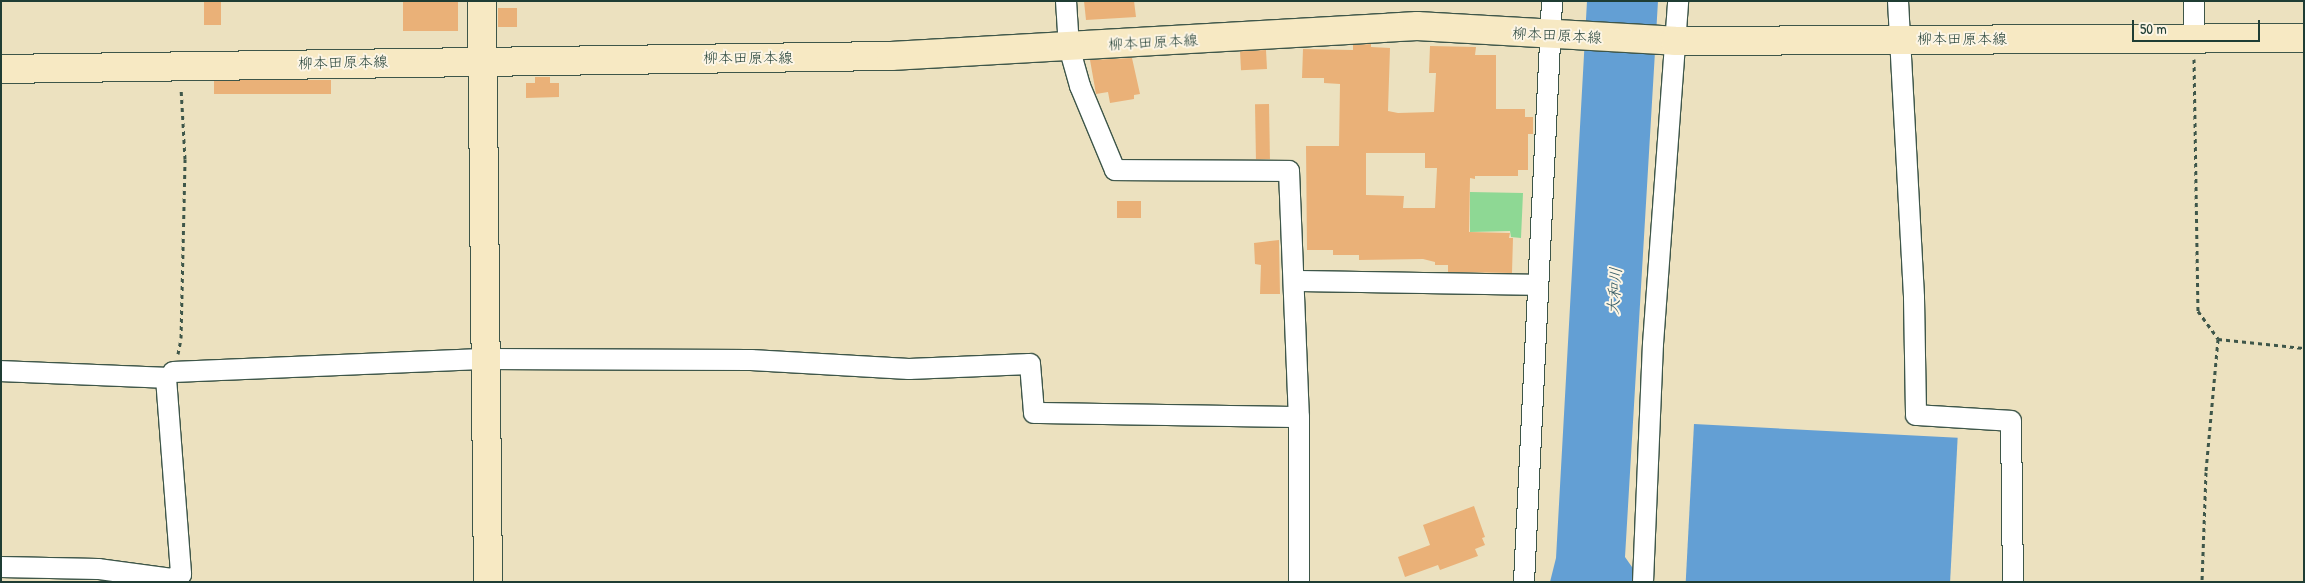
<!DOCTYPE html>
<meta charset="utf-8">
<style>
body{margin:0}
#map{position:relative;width:2305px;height:583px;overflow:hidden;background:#ece1bf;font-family:"Patrick Hand","Klee One",sans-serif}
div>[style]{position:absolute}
.green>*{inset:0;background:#8ed894}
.water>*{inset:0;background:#639fd4;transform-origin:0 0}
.building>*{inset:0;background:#eab178;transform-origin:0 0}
.path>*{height:3px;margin-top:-1.5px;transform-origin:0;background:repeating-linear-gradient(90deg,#3e5649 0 4px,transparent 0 8px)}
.roads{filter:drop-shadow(1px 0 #3e5649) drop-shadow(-1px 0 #3e5649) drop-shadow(0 1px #3e5649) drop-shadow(0 -1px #3e5649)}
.street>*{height:20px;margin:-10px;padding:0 10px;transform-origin:10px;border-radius:10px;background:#fff}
.secondary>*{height:28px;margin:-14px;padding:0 14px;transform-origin:14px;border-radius:14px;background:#f7e9c3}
span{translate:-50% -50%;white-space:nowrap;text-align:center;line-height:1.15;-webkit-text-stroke:4px #fcf5e5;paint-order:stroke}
.street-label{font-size:15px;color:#1f3d34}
.water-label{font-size:16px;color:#335a64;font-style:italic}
.frame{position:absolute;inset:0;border:2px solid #1f3d34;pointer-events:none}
.scale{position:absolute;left:2132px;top:20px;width:128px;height:22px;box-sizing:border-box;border:2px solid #1f3d34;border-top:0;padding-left:6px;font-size:15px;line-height:18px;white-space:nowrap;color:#1f3d34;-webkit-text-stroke:4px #fcf5e5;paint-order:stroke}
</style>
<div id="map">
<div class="green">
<i style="clip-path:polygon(1470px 192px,1523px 193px,1521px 238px,1511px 237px,1510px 231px,1470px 232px)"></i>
</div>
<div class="water">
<i style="clip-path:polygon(1587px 1px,1658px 1px,1625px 557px,1639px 577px,1639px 582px,1550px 582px,1556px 558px)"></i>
<i style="left:1694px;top:424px;width:264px;height:158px;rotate:3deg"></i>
</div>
<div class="building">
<i style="left:204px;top:1px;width:17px;height:24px"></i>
<i style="left:403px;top:1px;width:55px;height:30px"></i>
<i style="clip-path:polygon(1084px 1px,1134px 1px,1136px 17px,1086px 20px)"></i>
<i style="left:498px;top:8px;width:19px;height:19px"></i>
<i style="clip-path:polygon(evenodd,1371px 44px,1371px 47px,1390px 48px,1388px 111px,1398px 113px,1434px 112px,1436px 73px,1429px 73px,1430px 46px,1476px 47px,1475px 55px,1496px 55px,1496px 109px,1525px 109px,1525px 117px,1533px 117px,1533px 134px,1528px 134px,1528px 170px,1518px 170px,1518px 176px,1475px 176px,1475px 179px,1470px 178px,1469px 232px,1510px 233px,1509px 238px,1513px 238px,1512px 273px,1448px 272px,1448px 265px,1435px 265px,1435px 262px,1423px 259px,1359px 260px,1359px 255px,1333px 255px,1333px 250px,1307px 250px,1306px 146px,1339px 146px,1340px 84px,1324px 83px,1324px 78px,1302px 78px,1303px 49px,1353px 50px,1353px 45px,1371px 44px,1366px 153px,1425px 153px,1425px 168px,1437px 168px,1435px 208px,1403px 208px,1404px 196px,1366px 195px,1366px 153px)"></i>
<i style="left:1266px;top:50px;width:19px;height:26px;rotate:87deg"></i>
<i style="clip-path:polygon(1132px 58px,1140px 94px,1134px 95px,1134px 99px,1110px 103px,1108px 92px,1096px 94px,1090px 60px)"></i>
<i style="clip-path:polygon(535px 77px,550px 77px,550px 83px,559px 83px,559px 97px,526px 98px,526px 83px,535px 83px)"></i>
<i style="left:331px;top:80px;width:14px;height:117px;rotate:90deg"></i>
<i style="left:1269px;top:104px;width:55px;height:14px;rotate:89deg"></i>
<i style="left:1117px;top:201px;width:24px;height:17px"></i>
<i style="clip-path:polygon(1279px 240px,1280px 294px,1260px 294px,1261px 265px,1255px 264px,1254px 243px)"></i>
<i style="clip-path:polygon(1474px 506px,1485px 537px,1482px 538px,1485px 545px,1475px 549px,1478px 556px,1440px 570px,1438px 565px,1405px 577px,1398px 557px,1430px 545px,1423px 525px)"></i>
</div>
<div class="path">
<i style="left:2194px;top:59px;width:252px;rotate:89.1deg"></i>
<i style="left:2198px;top:311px;width:34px;rotate:54deg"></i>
<i style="left:2218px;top:339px;width:134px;rotate:95.2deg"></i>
<i style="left:2206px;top:472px;width:110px;rotate:92.1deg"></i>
<i style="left:2218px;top:339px;width:86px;rotate:6deg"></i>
<i style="left:178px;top:354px;width:16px;rotate:-79deg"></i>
<i style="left:181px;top:338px;width:179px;rotate:-88.7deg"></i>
<i style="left:185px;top:159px;width:71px;rotate:-93.2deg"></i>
</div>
<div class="roads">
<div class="street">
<i style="left:1066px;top:1px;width:46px;rotate:86.3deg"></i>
<i style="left:1069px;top:47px;width:41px;rotate:74.2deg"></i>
<i style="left:1080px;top:86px;width:91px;rotate:67.4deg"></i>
<i style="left:1115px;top:170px;width:174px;rotate:0.3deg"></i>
<i style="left:1289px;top:171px;width:246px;rotate:87.7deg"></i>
<i style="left:1299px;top:417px;width:165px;rotate:90deg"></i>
<i style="left:1898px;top:1px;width:297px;rotate:86.9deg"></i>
<i style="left:1914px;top:298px;width:117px;rotate:89deg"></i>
<i style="left:1916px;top:415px;width:95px;rotate:3.6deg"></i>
<i style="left:2011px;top:421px;width:161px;rotate:89.3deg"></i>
<i style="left:2194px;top:38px;width:37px;rotate:-90deg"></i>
<i style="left:1294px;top:281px;width:243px;rotate:0.9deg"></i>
<i style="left:1px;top:371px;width:165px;rotate:2.4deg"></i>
<i style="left:166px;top:378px;width:197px;rotate:85.6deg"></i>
<i style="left:181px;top:574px;width:10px;rotate:151deg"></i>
<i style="left:172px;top:579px;width:75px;rotate:-172.3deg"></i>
<i style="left:98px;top:569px;width:97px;rotate:-178.8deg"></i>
<i style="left:173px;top:372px;width:315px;rotate:-2.4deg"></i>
<i style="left:488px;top:359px;width:263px;rotate:0.2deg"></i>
<i style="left:751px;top:360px;width:158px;rotate:3.3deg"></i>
<i style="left:909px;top:369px;width:121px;rotate:-2.4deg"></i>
<i style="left:1030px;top:364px;width:49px;rotate:85.3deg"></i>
<i style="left:1034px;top:413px;width:265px;rotate:0.9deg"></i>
<i style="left:1524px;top:582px;width:582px;rotate:-87.24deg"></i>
<i style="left:1643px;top:582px;width:238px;rotate:-87.6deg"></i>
<i style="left:1653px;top:344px;width:344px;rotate:-85.8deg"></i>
</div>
<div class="secondary">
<i style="left:482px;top:1px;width:581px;rotate:89.41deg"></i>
<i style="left:1px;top:69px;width:890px;rotate:-0.84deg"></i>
<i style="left:891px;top:56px;width:527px;rotate:-3.26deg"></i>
<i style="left:1417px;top:26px;width:258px;rotate:3.3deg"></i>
<i style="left:1675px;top:41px;width:629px;rotate:-0.27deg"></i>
</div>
</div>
<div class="street-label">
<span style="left:1557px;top:35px;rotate:3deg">柳本田原本線</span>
<span style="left:1962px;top:39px">柳本田原本線</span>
<span style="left:1153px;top:42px;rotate:-3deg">柳本田原本線</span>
<span style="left:748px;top:58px">柳本田原本線</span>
<span style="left:343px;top:62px;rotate:-1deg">柳本田原本線</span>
</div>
<div class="water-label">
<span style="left:1614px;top:291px;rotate:-86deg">大和川</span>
</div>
<div class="frame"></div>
<div class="scale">50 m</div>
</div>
